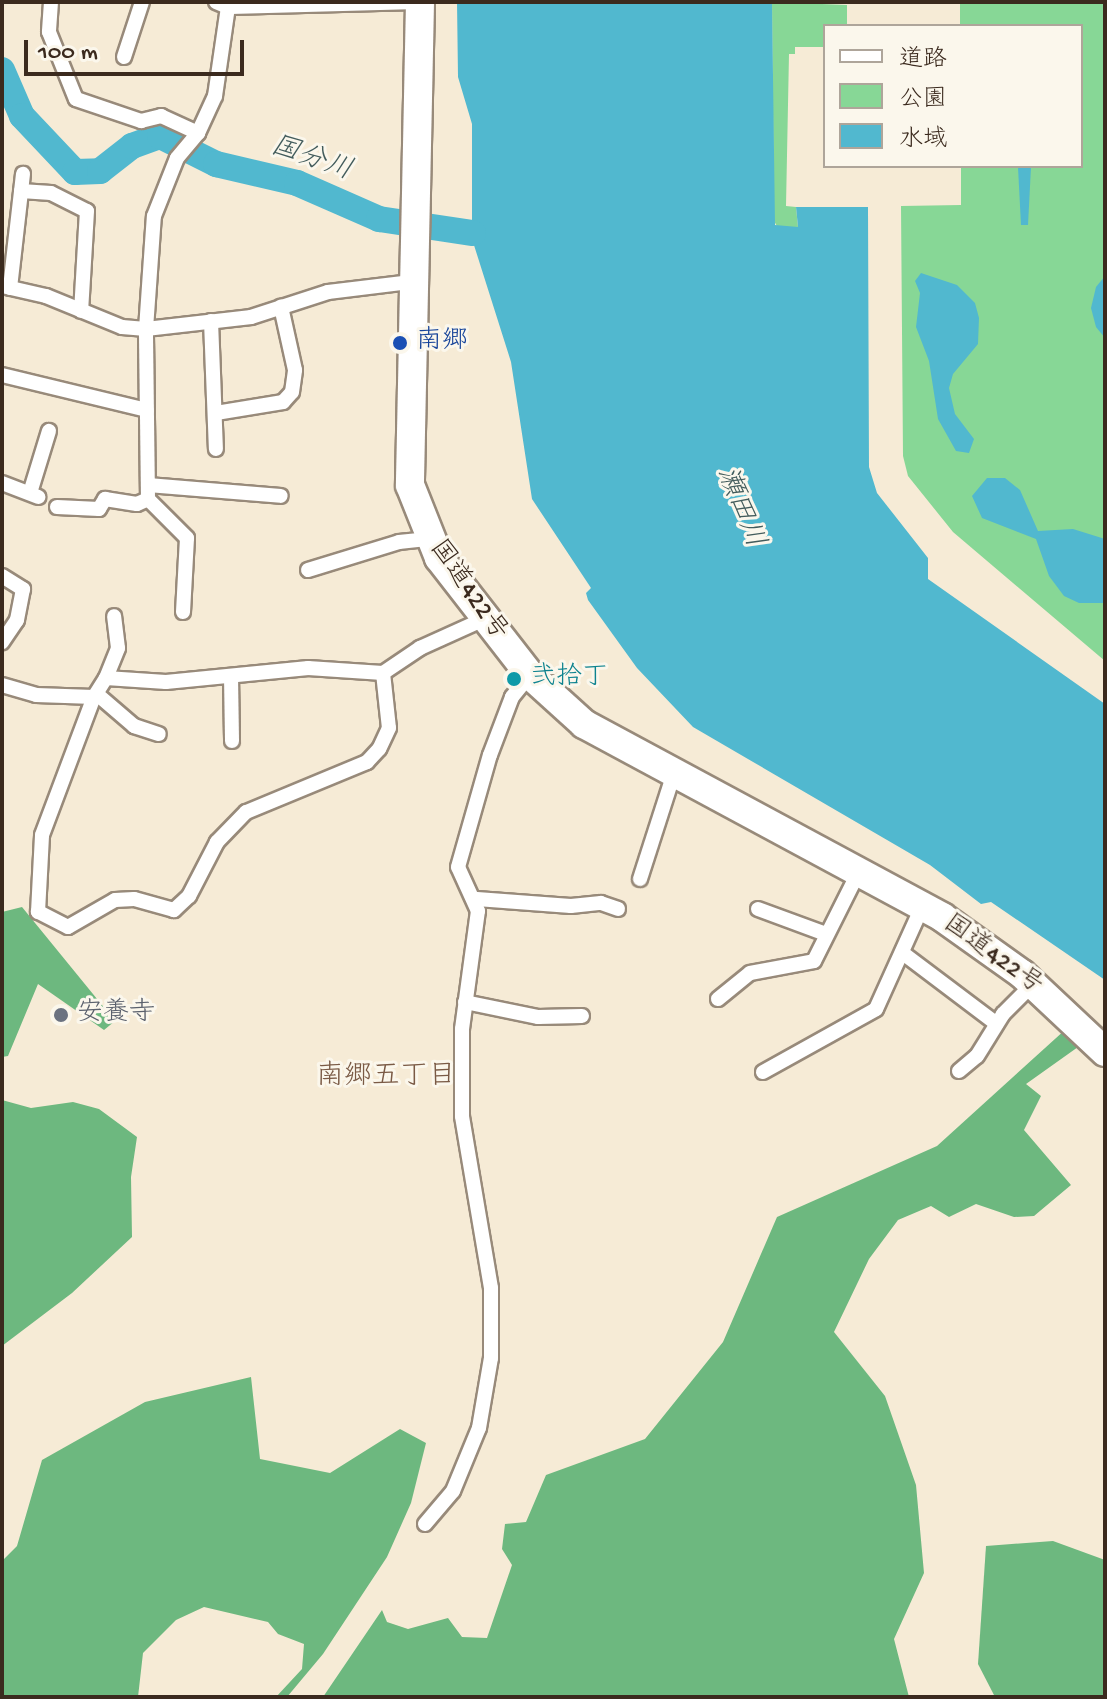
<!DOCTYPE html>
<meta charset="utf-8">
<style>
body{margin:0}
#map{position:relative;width:1107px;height:1699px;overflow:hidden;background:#f6ebd6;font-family:"Gochi Hand","Klee One",sans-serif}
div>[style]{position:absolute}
.green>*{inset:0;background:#87d796}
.forest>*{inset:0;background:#6db87f}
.water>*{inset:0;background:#51b8cf}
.river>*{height:26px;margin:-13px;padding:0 13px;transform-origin:13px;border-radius:13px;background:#51b8cf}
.roads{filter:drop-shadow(2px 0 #988a7a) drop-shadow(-2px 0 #988a7a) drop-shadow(0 2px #988a7a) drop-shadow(0 -2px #988a7a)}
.street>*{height:14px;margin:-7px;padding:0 7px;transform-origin:7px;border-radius:7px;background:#fff}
.highway>*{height:28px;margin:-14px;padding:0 14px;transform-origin:14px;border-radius:14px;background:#fff}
.dots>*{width:22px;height:22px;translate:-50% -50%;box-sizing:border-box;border:4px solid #fbf7ec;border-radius:50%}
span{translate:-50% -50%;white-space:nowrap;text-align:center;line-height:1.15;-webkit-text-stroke:6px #fbf7ec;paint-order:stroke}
.transit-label{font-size:26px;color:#164399}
.left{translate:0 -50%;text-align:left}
.street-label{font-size:26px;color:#3b2a1e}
.culture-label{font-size:26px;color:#0d838f}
.worship-label{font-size:26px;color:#5b616d}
.water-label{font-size:28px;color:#435c5c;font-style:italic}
.neighbourhood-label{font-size:28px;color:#7a5a45}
.frame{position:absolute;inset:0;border:4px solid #3b2a1e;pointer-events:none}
.legend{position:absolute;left:823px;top:24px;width:260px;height:144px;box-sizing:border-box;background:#fbf7ec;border:2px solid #aea59a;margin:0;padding:10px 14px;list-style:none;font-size:24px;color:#3b2a1e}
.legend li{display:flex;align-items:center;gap:16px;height:40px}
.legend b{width:40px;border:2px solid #aea59a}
.scale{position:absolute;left:24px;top:40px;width:220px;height:36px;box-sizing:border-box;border:4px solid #3b2a1e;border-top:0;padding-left:10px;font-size:24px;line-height:28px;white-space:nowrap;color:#3b2a1e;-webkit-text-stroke:6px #fbf7ec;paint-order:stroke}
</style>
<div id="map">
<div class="green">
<i style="clip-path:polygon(772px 2px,847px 5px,847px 26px,825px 26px,825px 47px,795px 47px,795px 54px,789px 54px,786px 206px,796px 207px,798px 227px,778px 228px,774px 221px)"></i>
<i style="clip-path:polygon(960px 2px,1105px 2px,1105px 661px,953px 532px,908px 476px,903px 456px,901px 206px,961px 205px,961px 166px,1081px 166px,1081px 26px,960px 26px)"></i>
</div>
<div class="forest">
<i style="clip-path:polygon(22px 907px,115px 1021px,104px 1030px,38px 984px,8px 1056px,2px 1057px,2px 912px)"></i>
<i style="clip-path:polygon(1066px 1029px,1079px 1037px,1078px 1047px,1026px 1084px,1041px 1096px,1024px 1130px,1071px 1185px,1034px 1216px,1014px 1217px,976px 1204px,949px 1217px,931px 1206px,898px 1220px,869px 1259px,834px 1332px,885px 1396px,916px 1485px,924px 1573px,894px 1639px,909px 1697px,323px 1697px,382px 1610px,387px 1622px,408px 1629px,448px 1618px,462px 1637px,487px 1638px,512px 1565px,502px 1549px,505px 1524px,526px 1522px,546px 1475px,645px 1439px,723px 1342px,777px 1217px,937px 1146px)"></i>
<i style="clip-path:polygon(2px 1100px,31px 1108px,73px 1102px,99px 1109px,137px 1137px,131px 1177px,132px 1237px,72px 1293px,2px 1346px)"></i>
<i style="clip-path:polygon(251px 1377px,260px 1459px,330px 1473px,400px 1429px,426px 1443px,411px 1503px,387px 1557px,323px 1654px,287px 1697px,276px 1697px,302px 1669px,304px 1644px,278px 1634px,268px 1622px,204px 1607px,176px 1620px,143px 1653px,138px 1697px,2px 1697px,2px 1561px,17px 1546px,42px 1460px,145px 1402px)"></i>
<i style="clip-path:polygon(1053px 1541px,1105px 1560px,1105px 1697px,995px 1697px,978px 1664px,986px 1546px)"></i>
</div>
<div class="water">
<i style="clip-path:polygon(457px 2px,772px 2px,775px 225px,798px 227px,796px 207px,868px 207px,869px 467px,877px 493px,928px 558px,928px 579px,1105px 704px,1105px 980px,991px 902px,981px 904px,930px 865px,693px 727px,637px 668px,588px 600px,586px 593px,591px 588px,532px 499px,511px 362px,473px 242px,439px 237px,438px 222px,472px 222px,472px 124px,458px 77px)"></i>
<i style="clip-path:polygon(1018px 167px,1031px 167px,1028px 225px,1021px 225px)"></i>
<i style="clip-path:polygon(921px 273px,957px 285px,975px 303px,979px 318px,978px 344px,953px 374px,949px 388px,955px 414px,974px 439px,969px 453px,956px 451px,938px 419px,929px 361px,916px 327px,920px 293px,915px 281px)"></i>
<i style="clip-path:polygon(1105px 276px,1105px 338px,1096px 327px,1091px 308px,1096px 287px)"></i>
<i style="clip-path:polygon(987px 478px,1005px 478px,1020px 490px,1038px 531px,1073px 529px,1105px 539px,1105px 603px,1079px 603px,1064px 596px,1049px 576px,1036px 539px,982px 518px,972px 496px)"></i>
</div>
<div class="river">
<i style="left:2px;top:70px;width:50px;rotate:66.5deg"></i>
<i style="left:22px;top:116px;width:77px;rotate:46.6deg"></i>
<i style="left:75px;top:172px;width:25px;rotate:-2deg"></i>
<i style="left:100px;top:171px;width:41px;rotate:-38deg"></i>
<i style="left:132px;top:146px;width:30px;rotate:-20deg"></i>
<i style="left:160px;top:136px;width:63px;rotate:26.6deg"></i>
<i style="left:216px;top:164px;width:83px;rotate:13.2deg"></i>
<i style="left:297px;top:183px;width:90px;rotate:23.7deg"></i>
<i style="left:379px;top:219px;width:95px;rotate:8.5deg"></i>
</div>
<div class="roads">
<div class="street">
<i style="left:51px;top:2px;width:30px;rotate:94deg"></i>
<i style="left:49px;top:32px;width:72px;rotate:68.1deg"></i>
<i style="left:76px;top:99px;width:69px;rotate:18.7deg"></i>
<i style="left:141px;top:121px;width:21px;rotate:-14deg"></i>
<i style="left:161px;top:116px;width:41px;rotate:24.7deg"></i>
<i style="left:216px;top:2px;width:13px;rotate:23deg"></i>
<i style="left:228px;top:7px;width:192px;rotate:-1.5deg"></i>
<i style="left:124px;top:57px;width:58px;rotate:-71.9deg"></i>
<i style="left:21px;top:191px;width:30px;rotate:4deg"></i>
<i style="left:51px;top:193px;width:40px;rotate:26.6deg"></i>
<i style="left:87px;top:211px;width:100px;rotate:93.4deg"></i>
<i style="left:2px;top:286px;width:45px;rotate:12.8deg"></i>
<i style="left:46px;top:296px;width:82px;rotate:22.2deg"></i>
<i style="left:122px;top:327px;width:24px;rotate:5deg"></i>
<i style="left:146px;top:329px;width:106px;rotate:-6.5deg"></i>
<i style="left:251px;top:317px;width:81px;rotate:-18deg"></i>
<i style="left:328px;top:292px;width:84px;rotate:-6.9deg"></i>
<i style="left:10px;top:288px;width:115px;rotate:-83.5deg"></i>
<i style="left:211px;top:321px;width:128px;rotate:87.8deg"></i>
<i style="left:2px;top:375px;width:149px;rotate:13.6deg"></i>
<i style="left:216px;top:413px;width:68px;rotate:-9.3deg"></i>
<i style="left:283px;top:402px;width:13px;rotate:-48deg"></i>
<i style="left:292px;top:392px;width:22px;rotate:-82deg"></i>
<i style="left:295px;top:370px;width:65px;rotate:-102.5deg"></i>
<i style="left:2px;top:483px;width:39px;rotate:21deg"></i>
<i style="left:148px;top:485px;width:133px;rotate:4.7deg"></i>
<i style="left:30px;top:493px;width:65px;rotate:-73deg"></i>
<i style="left:57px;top:507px;width:42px;rotate:2.7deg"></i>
<i style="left:99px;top:509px;width:12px;rotate:-59deg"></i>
<i style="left:105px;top:499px;width:32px;rotate:9deg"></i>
<i style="left:137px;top:504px;width:12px;rotate:-24deg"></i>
<i style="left:308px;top:570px;width:95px;rotate:-17.1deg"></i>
<i style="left:399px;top:542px;width:30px;rotate:-6deg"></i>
<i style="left:2px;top:576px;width:25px;rotate:32deg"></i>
<i style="left:23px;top:589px;width:32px;rotate:101deg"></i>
<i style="left:17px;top:620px;width:27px;rotate:124deg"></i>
<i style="left:183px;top:612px;width:74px;rotate:-86.9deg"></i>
<i style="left:187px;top:538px;width:55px;rotate:-135deg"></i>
<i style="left:148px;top:499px;width:170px;rotate:-90.7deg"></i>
<i style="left:146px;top:329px;width:113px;rotate:-86deg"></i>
<i style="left:154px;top:216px;width:62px;rotate:-68.4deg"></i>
<i style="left:177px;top:158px;width:33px;rotate:-50deg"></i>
<i style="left:198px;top:133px;width:41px;rotate:-65.3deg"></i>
<i style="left:215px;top:96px;width:90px;rotate:-81.7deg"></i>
<i style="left:383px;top:673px;width:55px;rotate:83.8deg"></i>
<i style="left:389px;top:728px;width:23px;rotate:115deg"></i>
<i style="left:379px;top:749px;width:18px;rotate:133deg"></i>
<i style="left:367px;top:762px;width:131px;rotate:157.5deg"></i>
<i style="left:246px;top:812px;width:42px;rotate:134deg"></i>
<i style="left:217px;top:842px;width:61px;rotate:117.4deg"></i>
<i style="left:189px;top:896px;width:21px;rotate:137deg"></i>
<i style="left:174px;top:910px;width:41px;rotate:-164.6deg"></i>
<i style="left:134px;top:899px;width:19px;rotate:177deg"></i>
<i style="left:115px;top:900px;width:54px;rotate:150.1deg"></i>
<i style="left:68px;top:927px;width:34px;rotate:-153deg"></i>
<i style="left:38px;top:912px;width:77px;rotate:-87deg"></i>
<i style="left:42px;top:835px;width:147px;rotate:-69.4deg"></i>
<i style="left:94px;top:697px;width:22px;rotate:-58deg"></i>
<i style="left:106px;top:678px;width:60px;rotate:3.8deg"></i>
<i style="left:166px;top:682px;width:143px;rotate:-5.6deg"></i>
<i style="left:308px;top:668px;width:75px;rotate:3.8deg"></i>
<i style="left:383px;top:673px;width:45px;rotate:-34deg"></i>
<i style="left:420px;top:648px;width:68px;rotate:-24.3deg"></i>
<i style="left:231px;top:676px;width:65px;rotate:89.1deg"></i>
<i style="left:106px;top:678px;width:32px;rotate:-68deg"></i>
<i style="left:118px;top:648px;width:32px;rotate:-97deg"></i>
<i style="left:2px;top:685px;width:35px;rotate:16deg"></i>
<i style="left:36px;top:695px;width:58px;rotate:2deg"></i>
<i style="left:98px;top:695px;width:48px;rotate:40.7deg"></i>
<i style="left:134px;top:726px;width:26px;rotate:18deg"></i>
<i style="left:640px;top:879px;width:111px;rotate:-72.2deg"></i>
<i style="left:477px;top:899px;width:94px;rotate:4.3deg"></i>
<i style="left:571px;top:906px;width:30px;rotate:-6deg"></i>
<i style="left:601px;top:903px;width:18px;rotate:19deg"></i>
<i style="left:758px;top:909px;width:72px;rotate:20.2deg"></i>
<i style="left:904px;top:954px;width:116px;rotate:37deg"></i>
<i style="left:718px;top:999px;width:41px;rotate:-39.1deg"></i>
<i style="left:750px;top:973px;width:65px;rotate:-10.6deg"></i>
<i style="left:814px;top:961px;width:98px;rotate:-63.4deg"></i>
<i style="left:465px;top:1002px;width:75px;rotate:11.6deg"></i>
<i style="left:538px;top:1017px;width:44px;rotate:-1.3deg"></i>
<i style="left:959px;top:1071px;width:23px;rotate:-40deg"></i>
<i style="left:977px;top:1056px;width:49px;rotate:-58.2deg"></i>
<i style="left:1003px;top:1014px;width:42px;rotate:-45deg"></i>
<i style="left:763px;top:1072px;width:129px;rotate:-29.1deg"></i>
<i style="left:876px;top:1009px;width:112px;rotate:-65.7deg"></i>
<i style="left:425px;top:1524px;width:43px;rotate:-49.7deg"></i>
<i style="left:453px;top:1491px;width:68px;rotate:-67.6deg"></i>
<i style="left:479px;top:1428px;width:71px;rotate:-80.3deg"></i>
<i style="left:491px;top:1358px;width:70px;rotate:-90deg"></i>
<i style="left:491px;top:1288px;width:174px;rotate:-99.6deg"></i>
<i style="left:462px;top:1116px;width:87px;rotate:-90deg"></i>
<i style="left:462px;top:1029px;width:119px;rotate:-82.3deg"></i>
<i style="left:478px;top:911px;width:48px;rotate:-114.4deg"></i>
<i style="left:458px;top:867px;width:116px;rotate:-74.1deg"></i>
<i style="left:490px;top:755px;width:62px;rotate:-69.2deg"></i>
<i style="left:512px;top:697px;width:28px;rotate:-51deg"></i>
</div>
<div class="highway">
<i style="left:420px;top:2px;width:483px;rotate:91.2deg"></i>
<i style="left:410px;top:485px;width:79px;rotate:68.3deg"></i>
<i style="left:439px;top:558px;width:148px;rotate:52.1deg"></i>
<i style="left:530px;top:675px;width:73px;rotate:42.2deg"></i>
<i style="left:584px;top:724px;width:407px;rotate:28.3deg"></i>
<i style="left:942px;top:917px;width:98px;rotate:35.5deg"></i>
<i style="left:1022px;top:974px;width:114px;rotate:43.2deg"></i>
</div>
</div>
<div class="dots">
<i style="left:400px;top:343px;background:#1a4fb4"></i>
<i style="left:514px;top:679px;background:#0f9aa8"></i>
<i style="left:61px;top:1015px;background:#6b7280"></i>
</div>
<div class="transit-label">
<span class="left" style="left:416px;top:343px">南郷</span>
</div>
<div class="street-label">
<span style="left:467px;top:591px;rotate:55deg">国道422号</span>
<span style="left:992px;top:956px;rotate:36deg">国道422号</span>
</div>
<div class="culture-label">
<span class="left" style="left:530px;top:679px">弐拾丁</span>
</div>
<div class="worship-label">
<span class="left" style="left:77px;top:1015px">安養寺</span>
</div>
<div class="water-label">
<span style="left:311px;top:160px;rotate:19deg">国分川</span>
<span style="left:739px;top:508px;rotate:68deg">瀬田川</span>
</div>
<div class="neighbourhood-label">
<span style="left:386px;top:1078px">南郷五丁目</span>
</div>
<div class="frame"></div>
<ul class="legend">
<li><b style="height:10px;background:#fff"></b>道路</li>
<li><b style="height:22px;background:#87d796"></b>公園</li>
<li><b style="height:22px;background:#51b8cf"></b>水域</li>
</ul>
<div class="scale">100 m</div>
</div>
